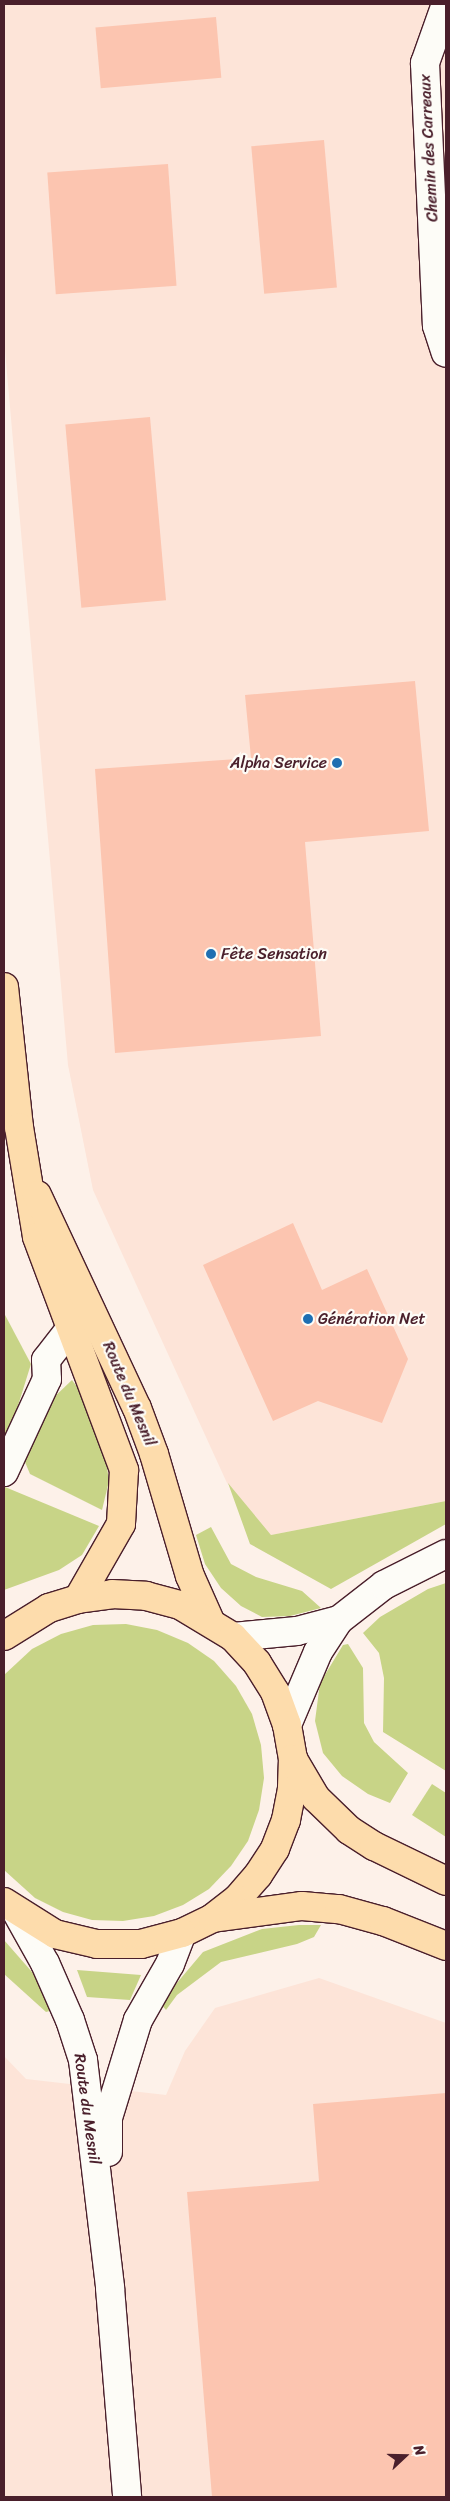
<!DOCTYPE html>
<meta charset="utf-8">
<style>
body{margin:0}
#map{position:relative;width:450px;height:2501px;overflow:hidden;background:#fdf1e9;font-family:Sriracha,sans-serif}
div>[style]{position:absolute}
.built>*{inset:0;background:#fde4d8}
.green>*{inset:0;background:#c8d487}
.building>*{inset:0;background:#fcc5b0;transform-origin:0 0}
.roads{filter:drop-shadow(1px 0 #4a1f2b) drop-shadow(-1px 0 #4a1f2b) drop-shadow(0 1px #4a1f2b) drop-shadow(0 -1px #4a1f2b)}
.minor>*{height:28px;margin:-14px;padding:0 14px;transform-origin:14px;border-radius:14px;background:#fdfcf7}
.major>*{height:28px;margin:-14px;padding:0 14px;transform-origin:14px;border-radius:14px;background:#fddcac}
.dots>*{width:14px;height:14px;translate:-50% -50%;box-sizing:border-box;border:2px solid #fdfcf7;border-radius:50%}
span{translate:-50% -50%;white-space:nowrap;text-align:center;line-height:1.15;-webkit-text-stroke:4.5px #fdfcf7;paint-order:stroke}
.street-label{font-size:16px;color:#4a1f2b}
.poi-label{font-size:16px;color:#4a1f2b}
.right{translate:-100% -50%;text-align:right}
.left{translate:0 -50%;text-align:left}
.frame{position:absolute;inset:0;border:5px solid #4a1f2b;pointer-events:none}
.north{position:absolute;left:380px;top:2431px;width:50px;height:50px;-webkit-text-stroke:4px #fdfcf7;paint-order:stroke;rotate:69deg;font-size:14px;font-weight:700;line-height:20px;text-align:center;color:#4a1f2b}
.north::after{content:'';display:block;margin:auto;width:18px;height:22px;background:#4a1f2b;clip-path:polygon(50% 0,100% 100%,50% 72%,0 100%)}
</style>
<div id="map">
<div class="built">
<i style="clip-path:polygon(4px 4px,446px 4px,446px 1501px,271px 1535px,227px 1483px,93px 1190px,68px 1065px,4px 339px)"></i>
<i style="clip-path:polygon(319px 1978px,446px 2023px,446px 2497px,4px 2497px,4px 2056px,26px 2079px,166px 2095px,185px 2051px,215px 2008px)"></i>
</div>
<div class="green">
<i style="clip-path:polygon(4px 1313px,31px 1364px,11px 1428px,4px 1440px)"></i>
<i style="clip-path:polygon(72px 1380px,83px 1395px,104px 1447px,109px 1481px,102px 1510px,30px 1474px,25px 1462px,50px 1401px)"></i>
<i style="clip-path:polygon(228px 1483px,271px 1535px,446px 1501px,446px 1524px,331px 1589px,250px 1544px)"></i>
<i style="clip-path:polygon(5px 1487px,99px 1526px,82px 1555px,59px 1570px,4px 1590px)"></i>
<i style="clip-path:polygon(211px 1527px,231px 1564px,256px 1577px,302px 1591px,321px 1608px,290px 1616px,262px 1617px,241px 1606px,221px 1588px,205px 1564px,196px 1535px)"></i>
<i style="clip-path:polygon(446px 1583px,446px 1771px,383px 1732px,384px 1678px,379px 1653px,363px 1633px,380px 1617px,428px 1589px)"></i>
<i style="clip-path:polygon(126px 1624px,157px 1630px,188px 1643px,214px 1661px,236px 1686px,252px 1714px,261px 1745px,264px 1778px,259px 1810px,248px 1841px,231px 1866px,209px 1889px,183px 1905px,154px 1916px,123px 1921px,92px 1920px,63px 1912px,35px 1898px,4px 1870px,4px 1675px,32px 1649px,61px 1634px,93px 1625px)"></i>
<i style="clip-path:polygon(348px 1644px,363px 1668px,364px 1723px,374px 1742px,408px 1773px,390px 1803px,368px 1794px,342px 1776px,323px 1753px,315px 1721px,320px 1683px,343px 1645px)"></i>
<i style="clip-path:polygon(432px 1784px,446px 1793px,446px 1837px,412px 1815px)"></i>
<i style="clip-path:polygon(299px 1925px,321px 1925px,314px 1937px,297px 1944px,221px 1962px,177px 1995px,166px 2010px,160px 2003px,203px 1952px,262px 1929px)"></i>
<i style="clip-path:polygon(4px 1940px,39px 1980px,53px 2010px,46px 2012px,4px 1974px)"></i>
<i style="clip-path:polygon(77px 1970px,141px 1975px,130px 2000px,87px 1997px)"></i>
</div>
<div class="building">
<i style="left:216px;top:17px;width:61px;height:121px;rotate:85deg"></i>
<i style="left:324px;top:140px;width:148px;height:73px;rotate:85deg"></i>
<i style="left:168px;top:164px;width:122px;height:121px;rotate:86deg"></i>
<i style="left:150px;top:417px;width:184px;height:85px;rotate:85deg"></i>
<i style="clip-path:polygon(415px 681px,429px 831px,305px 842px,321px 1036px,115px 1053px,95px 769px,251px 758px,245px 695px)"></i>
<i style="clip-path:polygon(293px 1223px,322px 1290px,367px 1269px,408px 1359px,382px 1423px,318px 1401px,273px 1421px,203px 1265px)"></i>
<i style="clip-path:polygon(446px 2093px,446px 2497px,212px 2497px,187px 2192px,319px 2181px,313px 2104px)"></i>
</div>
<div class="roads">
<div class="minor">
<i style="left:446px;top:4px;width:63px;rotate:109.6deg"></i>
<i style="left:425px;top:63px;width:263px;rotate:87.4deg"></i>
<i style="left:437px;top:326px;width:28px;rotate:72deg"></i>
<i style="left:4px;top:1472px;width:102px;rotate:-65.2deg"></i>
<i style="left:47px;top:1379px;width:19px;rotate:-93deg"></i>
<i style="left:46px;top:1360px;width:41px;rotate:-52deg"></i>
<i style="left:71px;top:1328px;width:21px;rotate:-23deg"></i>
<i style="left:233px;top:1637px;width:64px;rotate:-5.4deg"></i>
<i style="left:297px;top:1631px;width:43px;rotate:-14.7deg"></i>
<i style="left:287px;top:1725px;width:79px;rotate:-67deg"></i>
<i style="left:318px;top:1652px;width:38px;rotate:-57deg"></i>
<i style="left:339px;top:1620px;width:57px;rotate:-37.9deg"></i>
<i style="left:384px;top:1585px;width:69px;rotate:-26.6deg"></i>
<i style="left:17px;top:1913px;width:57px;rotate:60.8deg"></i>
<i style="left:45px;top:1963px;width:62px;rotate:66.3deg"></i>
<i style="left:70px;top:2020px;width:42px;rotate:72deg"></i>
<i style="left:83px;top:2060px;width:230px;rotate:83.2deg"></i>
<i style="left:110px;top:2288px;width:210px;rotate:85.3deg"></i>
<i style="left:108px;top:2152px;width:34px;rotate:-90deg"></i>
<i style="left:108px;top:2118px;width:102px;rotate:-73deg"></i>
<i style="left:138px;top:2020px;width:64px;rotate:-60.3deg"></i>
<i style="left:170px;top:1964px;width:33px;rotate:-69deg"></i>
</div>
<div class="major">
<i style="left:4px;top:987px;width:141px;rotate:83.9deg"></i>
<i style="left:19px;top:1127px;width:111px;rotate:80.7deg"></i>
<i style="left:37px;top:1237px;width:249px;rotate:69.5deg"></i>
<i style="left:124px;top:1470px;width:54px;rotate:93.2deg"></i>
<i style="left:121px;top:1524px;width:86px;rotate:119.8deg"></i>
<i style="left:37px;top:1195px;width:235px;rotate:64.9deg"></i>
<i style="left:137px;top:1408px;width:49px;rotate:69.7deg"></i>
<i style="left:154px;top:1454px;width:127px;rotate:73.6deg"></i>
<i style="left:190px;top:1576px;width:49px;rotate:66deg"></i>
<i style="left:4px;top:1636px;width:53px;rotate:-31.9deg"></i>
<i style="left:49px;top:1608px;width:30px;rotate:-17deg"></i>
<i style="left:78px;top:1599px;width:34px;rotate:-8deg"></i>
<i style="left:112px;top:1594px;width:34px;rotate:3deg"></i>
<i style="left:146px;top:1596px;width:35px;rotate:15deg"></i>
<i style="left:180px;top:1605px;width:62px;rotate:31.1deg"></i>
<i style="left:233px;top:1637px;width:35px;rotate:47deg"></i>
<i style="left:257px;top:1663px;width:34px;rotate:58deg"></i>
<i style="left:275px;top:1692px;width:35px;rotate:70deg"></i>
<i style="left:287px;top:1725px;width:34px;rotate:80deg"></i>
<i style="left:293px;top:1758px;width:31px;rotate:92deg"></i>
<i style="left:292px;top:1789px;width:32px;rotate:101deg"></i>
<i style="left:286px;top:1820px;width:31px;rotate:111deg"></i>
<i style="left:275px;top:1849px;width:31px;rotate:123deg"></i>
<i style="left:258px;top:1875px;width:32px;rotate:131deg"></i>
<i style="left:237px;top:1899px;width:31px;rotate:142deg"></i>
<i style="left:213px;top:1918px;width:34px;rotate:154deg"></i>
<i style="left:182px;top:1933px;width:42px;rotate:165deg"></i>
<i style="left:141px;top:1944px;width:44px;rotate:180deg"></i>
<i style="left:97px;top:1944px;width:43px;rotate:-166.6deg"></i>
<i style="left:55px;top:1934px;width:60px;rotate:-147.9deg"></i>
<i style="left:293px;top:1759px;width:45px;rotate:59.5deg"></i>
<i style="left:316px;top:1798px;width:46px;rotate:44.1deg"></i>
<i style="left:349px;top:1830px;width:30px;rotate:33deg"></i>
<i style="left:374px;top:1846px;width:80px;rotate:25.9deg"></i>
<i style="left:213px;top:1918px;width:90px;rotate:-7.7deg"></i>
<i style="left:302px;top:1906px;width:37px;rotate:5deg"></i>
<i style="left:339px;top:1909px;width:46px;rotate:15.3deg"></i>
<i style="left:383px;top:1921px;width:68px;rotate:21.6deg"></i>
</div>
</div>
<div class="dots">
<i style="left:337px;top:763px;background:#1f6fb2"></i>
<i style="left:211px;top:954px;background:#1f6fb2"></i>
<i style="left:308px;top:1319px;background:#1f6fb2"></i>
</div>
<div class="street-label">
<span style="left:429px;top:148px;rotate:-93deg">Chemin des Carreaux</span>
<span style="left:129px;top:1394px;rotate:67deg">Route du Mesnil</span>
<span style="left:87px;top:2109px;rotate:82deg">Route du Mesnil</span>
</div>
<div class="poi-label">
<span class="right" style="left:327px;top:763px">Alpha Service</span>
<span class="left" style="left:221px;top:954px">Fête Sensation</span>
<span class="left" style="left:318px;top:1319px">Génération Net</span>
</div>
<div class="frame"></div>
<div class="north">N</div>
</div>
